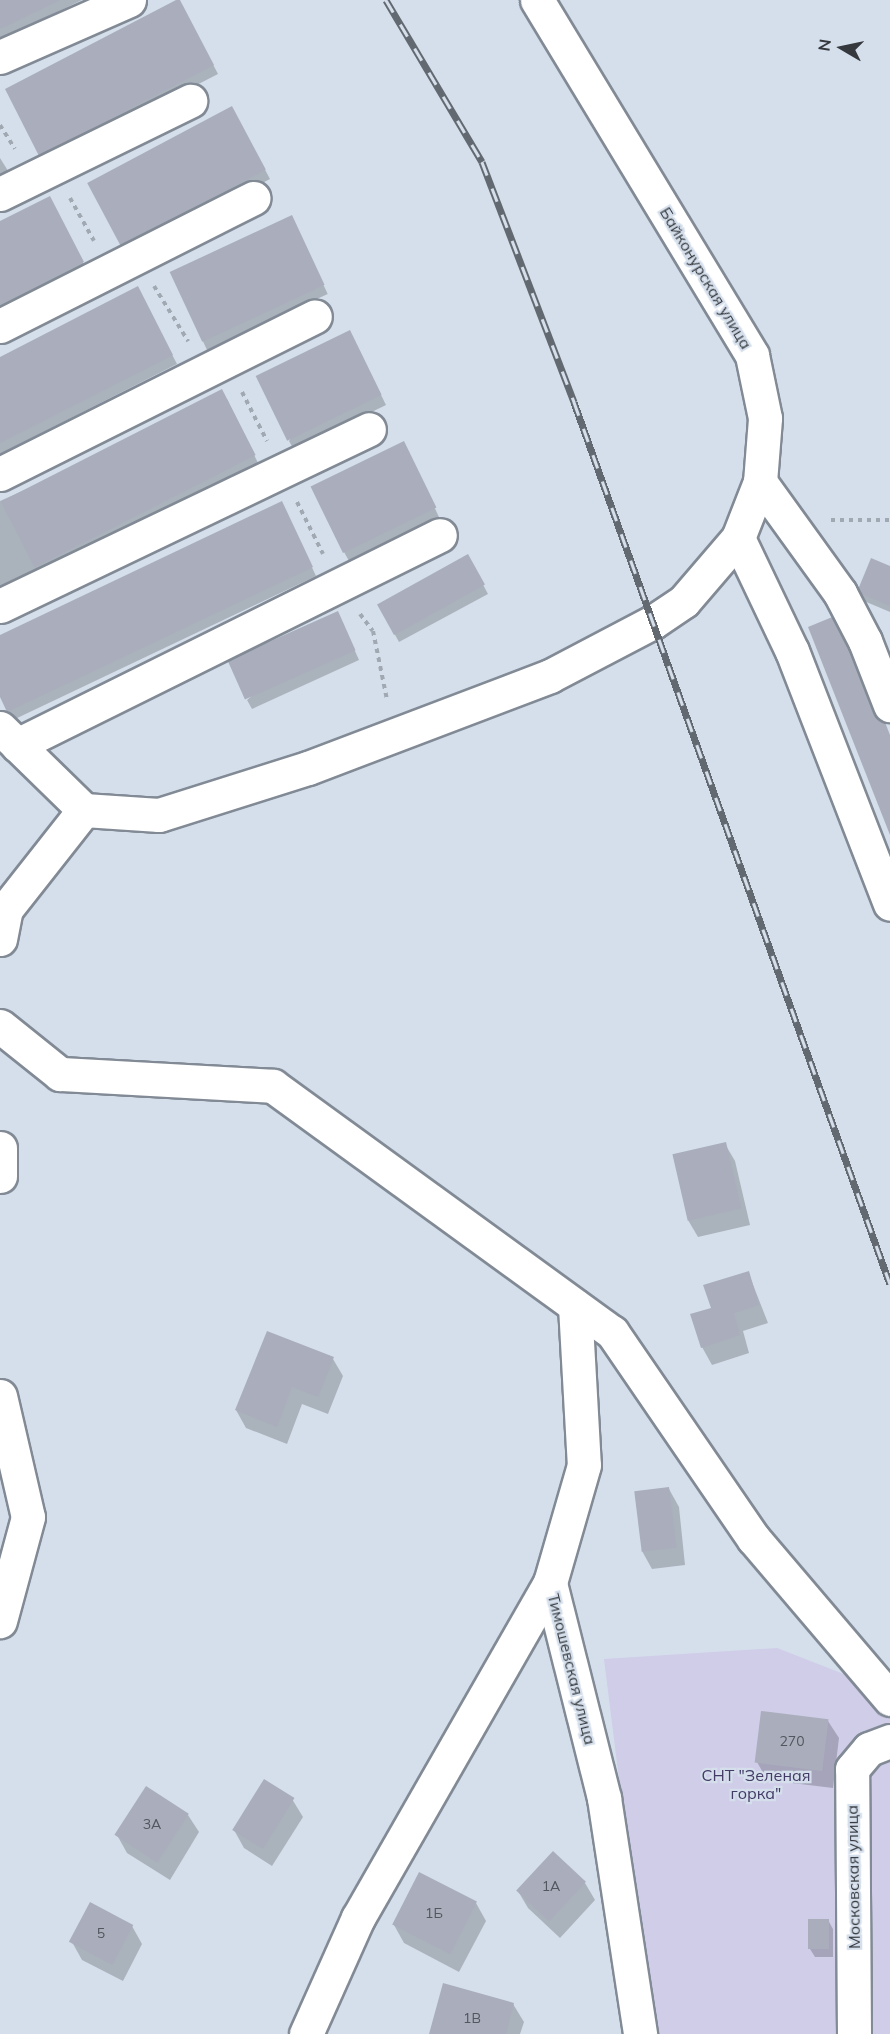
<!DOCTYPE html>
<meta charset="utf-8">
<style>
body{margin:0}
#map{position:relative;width:890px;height:2034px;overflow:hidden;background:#d5dfec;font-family:Mulish,sans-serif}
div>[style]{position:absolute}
.green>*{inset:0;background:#d0cde9}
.shadow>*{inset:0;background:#0003;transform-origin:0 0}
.building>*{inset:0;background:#aaaebc;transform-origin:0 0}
.path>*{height:4px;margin-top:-2px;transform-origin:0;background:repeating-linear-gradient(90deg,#a0a8b2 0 4.5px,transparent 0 9px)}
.roads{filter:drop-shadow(2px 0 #818a95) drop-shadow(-2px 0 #818a95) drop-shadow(0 2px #818a95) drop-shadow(0 -2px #818a95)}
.minor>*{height:33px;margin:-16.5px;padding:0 16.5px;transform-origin:16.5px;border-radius:16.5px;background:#fff}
.rail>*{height:7px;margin-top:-3.5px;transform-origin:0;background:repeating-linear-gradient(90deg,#d5dfec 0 14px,#636970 0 28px);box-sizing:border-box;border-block:2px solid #636970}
span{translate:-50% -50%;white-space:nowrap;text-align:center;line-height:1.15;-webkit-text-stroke:4.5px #d5dfec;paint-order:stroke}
.number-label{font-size:14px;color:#52565e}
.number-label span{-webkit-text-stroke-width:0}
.street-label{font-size:16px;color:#35393e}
.park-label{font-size:16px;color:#433a66}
.north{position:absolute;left:812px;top:18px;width:60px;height:60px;-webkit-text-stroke:4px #d5dfec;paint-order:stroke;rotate:279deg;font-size:16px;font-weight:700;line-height:24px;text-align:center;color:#35393e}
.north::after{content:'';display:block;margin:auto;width:21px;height:27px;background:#35393e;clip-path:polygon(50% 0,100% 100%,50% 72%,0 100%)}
</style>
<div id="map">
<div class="green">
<i style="clip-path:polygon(777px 1648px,890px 1692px,890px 2034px,651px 2034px,604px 1659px)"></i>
</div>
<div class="shadow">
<i style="clip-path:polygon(0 0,82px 0,0 40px)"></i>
<i style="clip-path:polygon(184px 9px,218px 74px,45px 163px,40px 155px)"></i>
<i style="clip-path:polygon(232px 108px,270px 179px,128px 255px)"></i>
<i style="clip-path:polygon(0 158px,10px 174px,0 178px)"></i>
<i style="clip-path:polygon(54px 206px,87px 271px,0 316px,0 223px)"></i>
<i style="left:296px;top:226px;width:75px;height:133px;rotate:65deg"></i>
<i style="clip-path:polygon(142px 297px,177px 364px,0 454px,0 358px)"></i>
<i style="clip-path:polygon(354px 340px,386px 405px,294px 450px,289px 441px)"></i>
<i style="clip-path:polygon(227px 399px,259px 465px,0 593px,0 501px)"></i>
<i style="clip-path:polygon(408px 451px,439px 517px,349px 561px,344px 552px)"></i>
<i style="clip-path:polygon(286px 512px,316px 576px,13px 720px,0 694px,0 636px)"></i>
<i style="clip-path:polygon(472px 564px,488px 594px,399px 642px,394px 633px)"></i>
<i style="clip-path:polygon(890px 567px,890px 612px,864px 601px,859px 592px)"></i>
<i style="clip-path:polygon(342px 622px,359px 660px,252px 709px,247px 700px)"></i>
<i style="clip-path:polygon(725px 1144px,735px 1161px,750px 1225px,698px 1237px,688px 1220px)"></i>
<i style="clip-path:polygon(748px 1272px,768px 1323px,743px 1331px,749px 1353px,712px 1365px,702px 1347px,713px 1309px)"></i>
<i style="clip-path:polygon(333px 1359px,343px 1376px,328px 1414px,302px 1404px,287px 1444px,246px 1428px,236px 1410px)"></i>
<i style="clip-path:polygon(669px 1489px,679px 1507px,685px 1565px,652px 1569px,642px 1551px)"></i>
<i style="clip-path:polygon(828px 1721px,839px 1738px,833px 1788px,767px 1780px,757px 1762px)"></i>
<i style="clip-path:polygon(292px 1799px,303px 1817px,272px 1866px,244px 1848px,234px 1830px)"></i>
<i style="clip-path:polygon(188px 1815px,199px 1832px,170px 1880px,127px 1853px,117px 1835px)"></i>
<i style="clip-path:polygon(585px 1883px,595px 1900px,560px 1938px,528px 1908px,518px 1891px)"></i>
<i style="clip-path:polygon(476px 1903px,486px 1921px,459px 1972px,404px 1943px,394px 1925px)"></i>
<i style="clip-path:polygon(828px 1920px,833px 1929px,833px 1957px,815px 1957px,810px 1949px)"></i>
<i style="clip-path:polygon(132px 1926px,142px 1944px,123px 1981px,82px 1960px,72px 1942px)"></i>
<i style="clip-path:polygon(513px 2004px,524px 2022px,520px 2034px,430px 2034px)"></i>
</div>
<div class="building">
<i style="clip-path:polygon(0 0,60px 0,0 29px)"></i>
<i style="clip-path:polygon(176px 0,180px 0,214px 65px,39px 156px,5px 89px)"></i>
<i style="left:232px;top:106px;width:72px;height:164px;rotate:62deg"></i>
<i style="clip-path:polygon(50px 196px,84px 262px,0 305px,0 221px)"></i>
<i style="left:292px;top:215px;width:77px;height:135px;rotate:65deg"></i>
<i style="clip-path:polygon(138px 286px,173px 355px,0 443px,0 357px)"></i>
<i style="left:350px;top:330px;width:72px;height:105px;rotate:64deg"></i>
<i style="left:222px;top:389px;width:74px;height:248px;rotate:63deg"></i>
<i style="left:404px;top:441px;width:74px;height:104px;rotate:64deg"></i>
<i style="clip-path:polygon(282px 501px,313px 567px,7px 712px,0 697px,0 635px)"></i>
<i style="left:468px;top:554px;width:35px;height:104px;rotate:61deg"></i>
<i style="clip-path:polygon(871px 558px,890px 566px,890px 606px,857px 592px)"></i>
<i style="left:338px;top:611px;width:43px;height:121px;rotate:66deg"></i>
<i style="clip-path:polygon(842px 613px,890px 735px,890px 835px,808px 627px)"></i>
<i style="left:726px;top:1142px;width:68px;height:55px;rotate:77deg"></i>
<i style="clip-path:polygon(749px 1271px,759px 1305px,734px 1313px,740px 1335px,701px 1348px,690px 1314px,711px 1308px,703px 1285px)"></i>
<i style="clip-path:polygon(267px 1331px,334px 1357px,318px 1397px,292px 1387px,277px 1427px,235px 1410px)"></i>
<i style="left:669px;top:1487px;width:61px;height:35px;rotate:83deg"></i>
<i style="left:761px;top:1711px;width:68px;height:52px;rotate:7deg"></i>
<i style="left:264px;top:1779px;width:36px;height:60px;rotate:32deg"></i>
<i style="left:146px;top:1786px;width:51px;height:58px;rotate:33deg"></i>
<i style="left:553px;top:1851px;width:45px;height:54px;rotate:43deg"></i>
<i style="left:419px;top:1872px;width:65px;height:59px;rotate:27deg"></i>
<i style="left:90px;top:1902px;width:49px;height:45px;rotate:28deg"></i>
<i style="left:808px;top:1919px;width:21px;height:30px"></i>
<i style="clip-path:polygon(443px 1983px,514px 2003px,506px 2034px,429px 2034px)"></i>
</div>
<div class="path">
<i style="left:0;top:125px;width:28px;rotate:58deg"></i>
<i style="left:70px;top:198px;width:49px;rotate:60.8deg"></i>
<i style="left:154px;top:286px;width:65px;rotate:58.3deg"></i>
<i style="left:242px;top:392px;width:55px;rotate:63deg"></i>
<i style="left:297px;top:502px;width:58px;rotate:63.4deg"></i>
<i style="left:831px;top:520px;width:59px"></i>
<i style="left:360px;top:614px;width:21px;rotate:53deg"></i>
<i style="left:373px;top:631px;width:70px;rotate:78.5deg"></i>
</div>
<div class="roads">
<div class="minor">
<i style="left:0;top:57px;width:141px;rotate:-23.8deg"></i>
<i style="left:0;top:194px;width:212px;rotate:-26.1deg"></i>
<i style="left:0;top:326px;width:284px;rotate:-26.8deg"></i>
<i style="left:0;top:474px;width:352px;rotate:-26.6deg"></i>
<i style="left:760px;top:482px;width:137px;rotate:54.2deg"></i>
<i style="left:840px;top:593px;width:54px;rotate:62.5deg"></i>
<i style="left:865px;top:641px;width:69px;rotate:68.7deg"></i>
<i style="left:738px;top:538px;width:125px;rotate:64.5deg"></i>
<i style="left:792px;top:651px;width:271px;rotate:68.8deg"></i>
<i style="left:0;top:606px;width:409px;rotate:-25.6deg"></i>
<i style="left:0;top:728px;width:117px;rotate:44.3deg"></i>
<i style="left:84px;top:810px;width:75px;rotate:3.8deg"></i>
<i style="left:159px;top:815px;width:156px;rotate:-17.5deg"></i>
<i style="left:308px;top:768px;width:259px;rotate:-20.8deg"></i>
<i style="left:550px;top:676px;width:116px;rotate:-27.7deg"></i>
<i style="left:653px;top:622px;width:37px;rotate:-34deg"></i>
<i style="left:684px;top:601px;width:83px;rotate:-49.4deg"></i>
<i style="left:738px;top:538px;width:60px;rotate:-68.6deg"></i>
<i style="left:760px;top:482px;width:64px;rotate:-85.5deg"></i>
<i style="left:765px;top:418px;width:64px;rotate:-101.7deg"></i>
<i style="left:752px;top:355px;width:415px;rotate:-121.2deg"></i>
<i style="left:17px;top:745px;width:472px;rotate:-26.4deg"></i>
<i style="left:0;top:939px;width:31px;rotate:-79deg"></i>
<i style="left:6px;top:909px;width:126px;rotate:-51.8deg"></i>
<i style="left:0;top:1026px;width:77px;rotate:38.7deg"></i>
<i style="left:60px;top:1074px;width:213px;rotate:3.2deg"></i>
<i style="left:273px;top:1086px;width:419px;rotate:36deg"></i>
<i style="left:612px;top:1332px;width:251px;rotate:55.6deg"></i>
<i style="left:754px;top:1539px;width:210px;rotate:49.6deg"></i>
<i style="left:0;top:1148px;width:28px;rotate:90deg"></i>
<i style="left:575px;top:1306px;width:159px;rotate:86.8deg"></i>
<i style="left:584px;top:1465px;width:123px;rotate:106.1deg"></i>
<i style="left:550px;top:1583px;width:222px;rotate:75.9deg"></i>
<i style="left:604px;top:1798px;width:239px;rotate:81.3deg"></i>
<i style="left:0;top:1396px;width:124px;rotate:77deg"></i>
<i style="left:28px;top:1517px;width:108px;rotate:105.1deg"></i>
<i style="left:306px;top:2034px;width:127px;rotate:-65.9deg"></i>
<i style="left:358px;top:1918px;width:386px;rotate:-60.2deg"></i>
<i style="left:854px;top:2034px;width:265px;rotate:-90.4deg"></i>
<i style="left:852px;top:1769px;width:26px;rotate:-50deg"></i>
<i style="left:869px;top:1749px;width:22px;rotate:-21deg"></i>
</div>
</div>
<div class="rail">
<i style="left:386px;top:0;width:188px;rotate:59.3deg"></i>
<i style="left:482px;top:162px;width:257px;rotate:69deg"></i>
<i style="left:574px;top:402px;width:937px;rotate:70.29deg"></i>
</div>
<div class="number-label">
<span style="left:792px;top:1741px">270</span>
<span style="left:152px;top:1824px">3А</span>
<span style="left:551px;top:1886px">1А</span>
<span style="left:434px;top:1913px">1Б</span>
<span style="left:101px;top:1933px">5</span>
<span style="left:472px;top:2018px">1В</span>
</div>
<div class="street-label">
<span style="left:706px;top:278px;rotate:59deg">Байконурская улица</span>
<span style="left:572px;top:1669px;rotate:76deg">Тимошевская улица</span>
<span style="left:853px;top:1877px;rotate:-91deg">Московская улица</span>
</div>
<div class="park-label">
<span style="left:756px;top:1784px">СНТ "Зеленая<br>горка"</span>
</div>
<div class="north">N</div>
</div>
